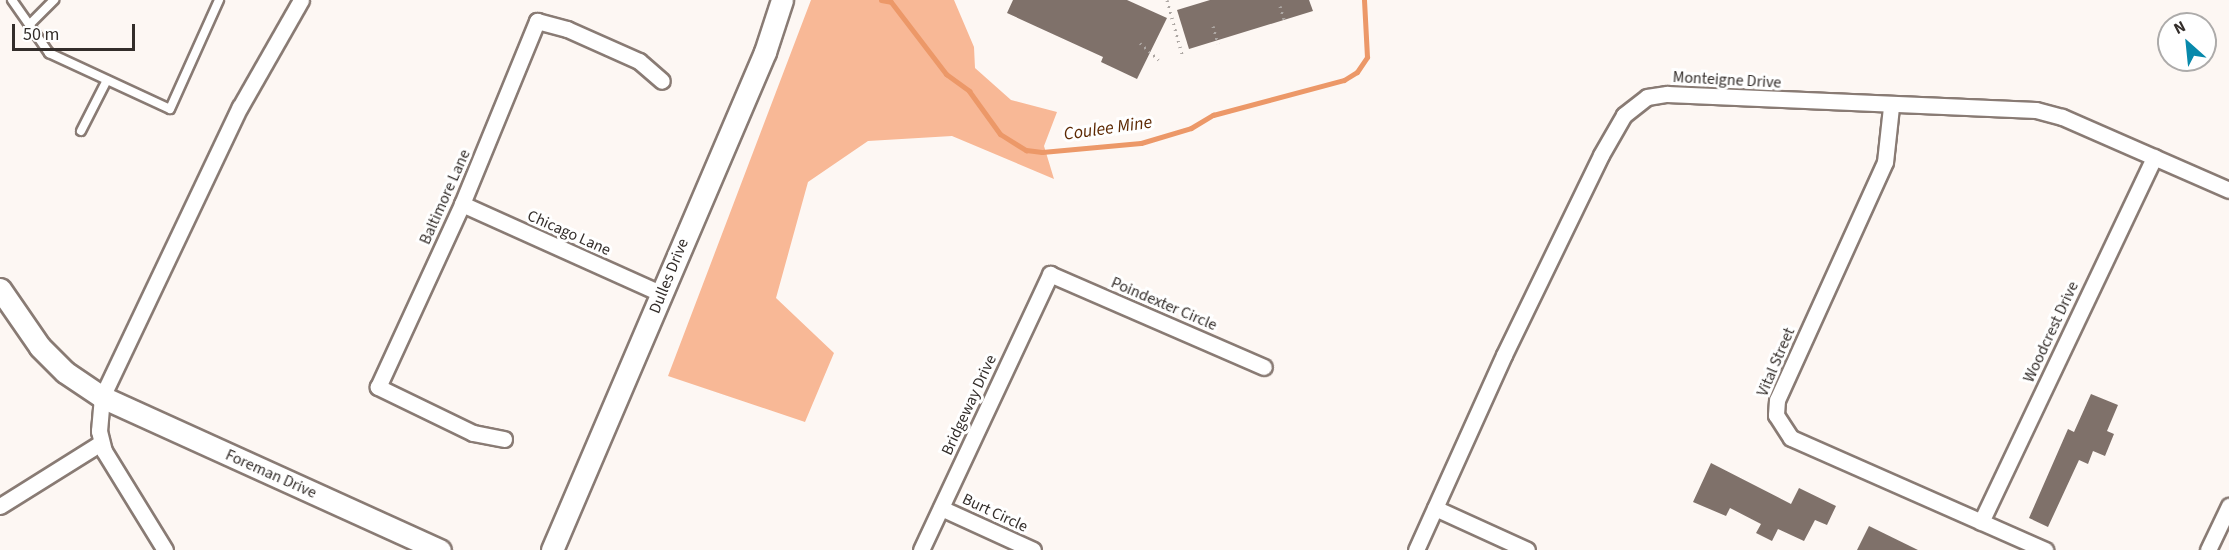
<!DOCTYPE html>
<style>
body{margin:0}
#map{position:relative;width:2229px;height:550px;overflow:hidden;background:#fdf7f3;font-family:"Source Sans 3",sans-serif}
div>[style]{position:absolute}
.green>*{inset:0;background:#f8b896}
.stream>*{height:5px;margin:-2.5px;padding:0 2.5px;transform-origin:2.5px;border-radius:2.5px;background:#ec9868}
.building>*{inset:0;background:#7f716a}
.path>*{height:3px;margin-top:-1.5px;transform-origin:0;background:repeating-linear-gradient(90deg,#ada7a3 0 1.5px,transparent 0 6px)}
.roads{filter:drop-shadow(2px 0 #897b74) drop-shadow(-2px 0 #897b74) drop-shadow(0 2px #897b74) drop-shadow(0 -2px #897b74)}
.lane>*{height:8px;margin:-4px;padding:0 4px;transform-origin:4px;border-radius:4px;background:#fff}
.street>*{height:15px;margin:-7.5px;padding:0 7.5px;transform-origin:7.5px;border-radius:7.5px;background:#fff}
.secondary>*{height:21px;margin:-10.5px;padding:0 10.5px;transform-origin:10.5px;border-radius:10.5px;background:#fff}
span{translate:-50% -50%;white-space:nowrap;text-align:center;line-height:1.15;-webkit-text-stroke:6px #fff;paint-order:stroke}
.street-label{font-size:16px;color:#332d2a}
.water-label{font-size:18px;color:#5d2903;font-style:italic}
.north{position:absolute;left:2157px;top:12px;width:60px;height:60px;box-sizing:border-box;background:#fff;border:2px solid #adabaa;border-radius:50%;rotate:333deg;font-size:16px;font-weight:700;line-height:24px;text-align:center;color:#332d2a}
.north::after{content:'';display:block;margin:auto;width:21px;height:27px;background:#0889ab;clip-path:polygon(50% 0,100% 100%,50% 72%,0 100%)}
.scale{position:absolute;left:12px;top:24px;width:123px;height:27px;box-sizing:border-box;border:3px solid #332d2a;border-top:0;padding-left:8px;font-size:18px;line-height:21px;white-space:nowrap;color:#332d2a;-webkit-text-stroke:4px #fff;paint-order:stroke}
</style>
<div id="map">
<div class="green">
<i style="clip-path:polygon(811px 0,954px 0,974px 47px,975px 68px,1011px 100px,1057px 112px,1044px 146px,1054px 179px,952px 136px,868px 141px,808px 182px,776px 298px,834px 353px,805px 422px,668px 376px)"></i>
</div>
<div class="stream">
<i style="left:881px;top:0;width:10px;rotate:11deg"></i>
<i style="left:891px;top:2px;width:91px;rotate:52.6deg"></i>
<i style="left:946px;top:74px;width:29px;rotate:36deg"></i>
<i style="left:969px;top:91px;width:53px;rotate:54.2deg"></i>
<i style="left:1000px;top:134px;width:31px;rotate:32deg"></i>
<i style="left:1026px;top:150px;width:16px;rotate:7deg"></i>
<i style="left:1042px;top:152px;width:99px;rotate:-5.2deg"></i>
<i style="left:1141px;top:143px;width:52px;rotate:-16.7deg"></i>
<i style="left:1191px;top:128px;width:26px;rotate:-31deg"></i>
<i style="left:1213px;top:115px;width:136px;rotate:-15deg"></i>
<i style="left:1344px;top:80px;width:15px;rotate:-32deg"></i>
<i style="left:1357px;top:72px;width:18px;rotate:-56deg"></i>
<i style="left:1367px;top:57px;width:57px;rotate:-93deg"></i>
</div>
<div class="building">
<i style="clip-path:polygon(1013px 0,1127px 0,1167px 18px,1137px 79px,1101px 62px,1103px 57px,1007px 13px)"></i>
<i style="clip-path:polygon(1210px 0,1309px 0,1313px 11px,1189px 49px,1177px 10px)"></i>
<i style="clip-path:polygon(2091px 394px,2118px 405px,2107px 431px,2114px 434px,2105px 456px,2093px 451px,2088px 464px,2079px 460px,2048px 527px,2029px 518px,2068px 429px,2074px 432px)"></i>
<i style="clip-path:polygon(1711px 463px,1791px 504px,1799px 488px,1836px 506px,1827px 525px,1815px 520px,1804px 541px,1778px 529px,1772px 541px,1756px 533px,1761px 524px,1730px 508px,1726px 516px,1693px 502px)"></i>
<i style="clip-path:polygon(1869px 526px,1918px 550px,1857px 550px)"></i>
</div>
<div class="path">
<i style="left:1167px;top:0;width:56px;rotate:74.5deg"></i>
<i style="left:1280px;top:6px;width:17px;rotate:73deg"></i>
<i style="left:1213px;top:26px;width:18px;rotate:74deg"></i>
<i style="left:1140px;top:43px;width:25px;rotate:42deg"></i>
</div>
<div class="roads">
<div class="lane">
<i style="left:12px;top:0;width:65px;rotate:55.1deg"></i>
<i style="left:49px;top:53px;width:133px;rotate:24.8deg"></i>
<i style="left:170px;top:109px;width:120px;rotate:-65.8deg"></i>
<i style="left:31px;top:23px;width:33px;rotate:-45deg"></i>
<i style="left:81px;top:131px;width:57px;rotate:-63deg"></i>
</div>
<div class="street">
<i style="left:1891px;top:107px;width:55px;rotate:96.2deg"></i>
<i style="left:1885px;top:162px;width:261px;rotate:114.4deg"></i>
<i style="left:1777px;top:400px;width:15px;rotate:94deg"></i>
<i style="left:1776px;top:415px;width:27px;rotate:57deg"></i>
<i style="left:1791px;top:438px;width:278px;rotate:23.8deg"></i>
<i style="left:462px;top:204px;width:219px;rotate:24.2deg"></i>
<i style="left:504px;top:439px;width:32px;rotate:-169deg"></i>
<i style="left:473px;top:433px;width:106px;rotate:-154.2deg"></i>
<i style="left:378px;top:387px;width:201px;rotate:-65.3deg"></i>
<i style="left:462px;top:204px;width:198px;rotate:-67.7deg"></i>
<i style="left:537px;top:21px;width:31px;rotate:15deg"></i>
<i style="left:567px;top:29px;width:79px;rotate:24deg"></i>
<i style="left:639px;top:61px;width:30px;rotate:41deg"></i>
<i style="left:0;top:506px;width:119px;rotate:-32deg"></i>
<i style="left:941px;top:508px;width:101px;rotate:24.5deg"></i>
<i style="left:1435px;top:508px;width:101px;rotate:24.5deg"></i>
<i style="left:1981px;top:522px;width:404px;rotate:-64.6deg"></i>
<i style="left:165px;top:550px;width:116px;rotate:-121.6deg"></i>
<i style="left:104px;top:451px;width:21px;rotate:-104deg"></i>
<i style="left:99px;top:431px;width:34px;rotate:-85deg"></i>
<i style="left:102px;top:397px;width:321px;rotate:-64.6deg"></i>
<i style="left:240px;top:107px;width:123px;rotate:-60.3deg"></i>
<i style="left:921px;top:550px;width:305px;rotate:-64.9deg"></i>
<i style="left:1050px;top:274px;width:233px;rotate:23.5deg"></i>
<i style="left:1416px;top:550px;width:214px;rotate:-65.7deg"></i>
<i style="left:1504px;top:355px;width:222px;rotate:-64.1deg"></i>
<i style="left:1601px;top:155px;width:46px;rotate:-60.1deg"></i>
<i style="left:1624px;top:115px;width:29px;rotate:-38deg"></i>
<i style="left:1647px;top:97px;width:20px;rotate:-9deg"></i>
<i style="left:1667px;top:94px;width:369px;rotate:2.5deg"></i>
<i style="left:2036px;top:110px;width:27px;rotate:15deg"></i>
<i style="left:2062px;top:117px;width:182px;rotate:23.6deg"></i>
<i style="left:2208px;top:550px;width:49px;rotate:-64.5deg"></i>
</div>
<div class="secondary">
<i style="left:0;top:289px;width:70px;rotate:55.4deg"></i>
<i style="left:40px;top:347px;width:35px;rotate:45deg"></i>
<i style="left:65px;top:372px;width:45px;rotate:34deg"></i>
<i style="left:102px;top:397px;width:371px;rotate:24.4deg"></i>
<i style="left:552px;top:550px;width:542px;rotate:-66.84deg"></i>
<i style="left:765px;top:52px;width:55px;rotate:-71.9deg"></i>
</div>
</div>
<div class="street-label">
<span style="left:1727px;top:80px;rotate:3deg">Monteigne Drive</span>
<span style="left:445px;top:197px;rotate:-66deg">Baltimore Lane</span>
<span style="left:569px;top:233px;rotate:24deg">Chicago Lane</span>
<span style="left:669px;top:276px;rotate:-68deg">Dulles Drive</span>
<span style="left:1164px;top:304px;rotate:23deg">Poindexter Circle</span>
<span style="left:2051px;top:332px;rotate:-65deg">Woodcrest Drive</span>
<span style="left:1776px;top:362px;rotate:-67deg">Vital Street</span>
<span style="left:969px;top:405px;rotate:-65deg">Bridgeway Drive</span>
<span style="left:271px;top:474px;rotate:24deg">Foreman Drive</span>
<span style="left:995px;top:513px;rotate:25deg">Burt Circle</span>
</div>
<div class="water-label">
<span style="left:1108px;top:129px;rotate:-8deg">Coulee Mine</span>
</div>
<div class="north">N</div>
<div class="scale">50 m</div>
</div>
